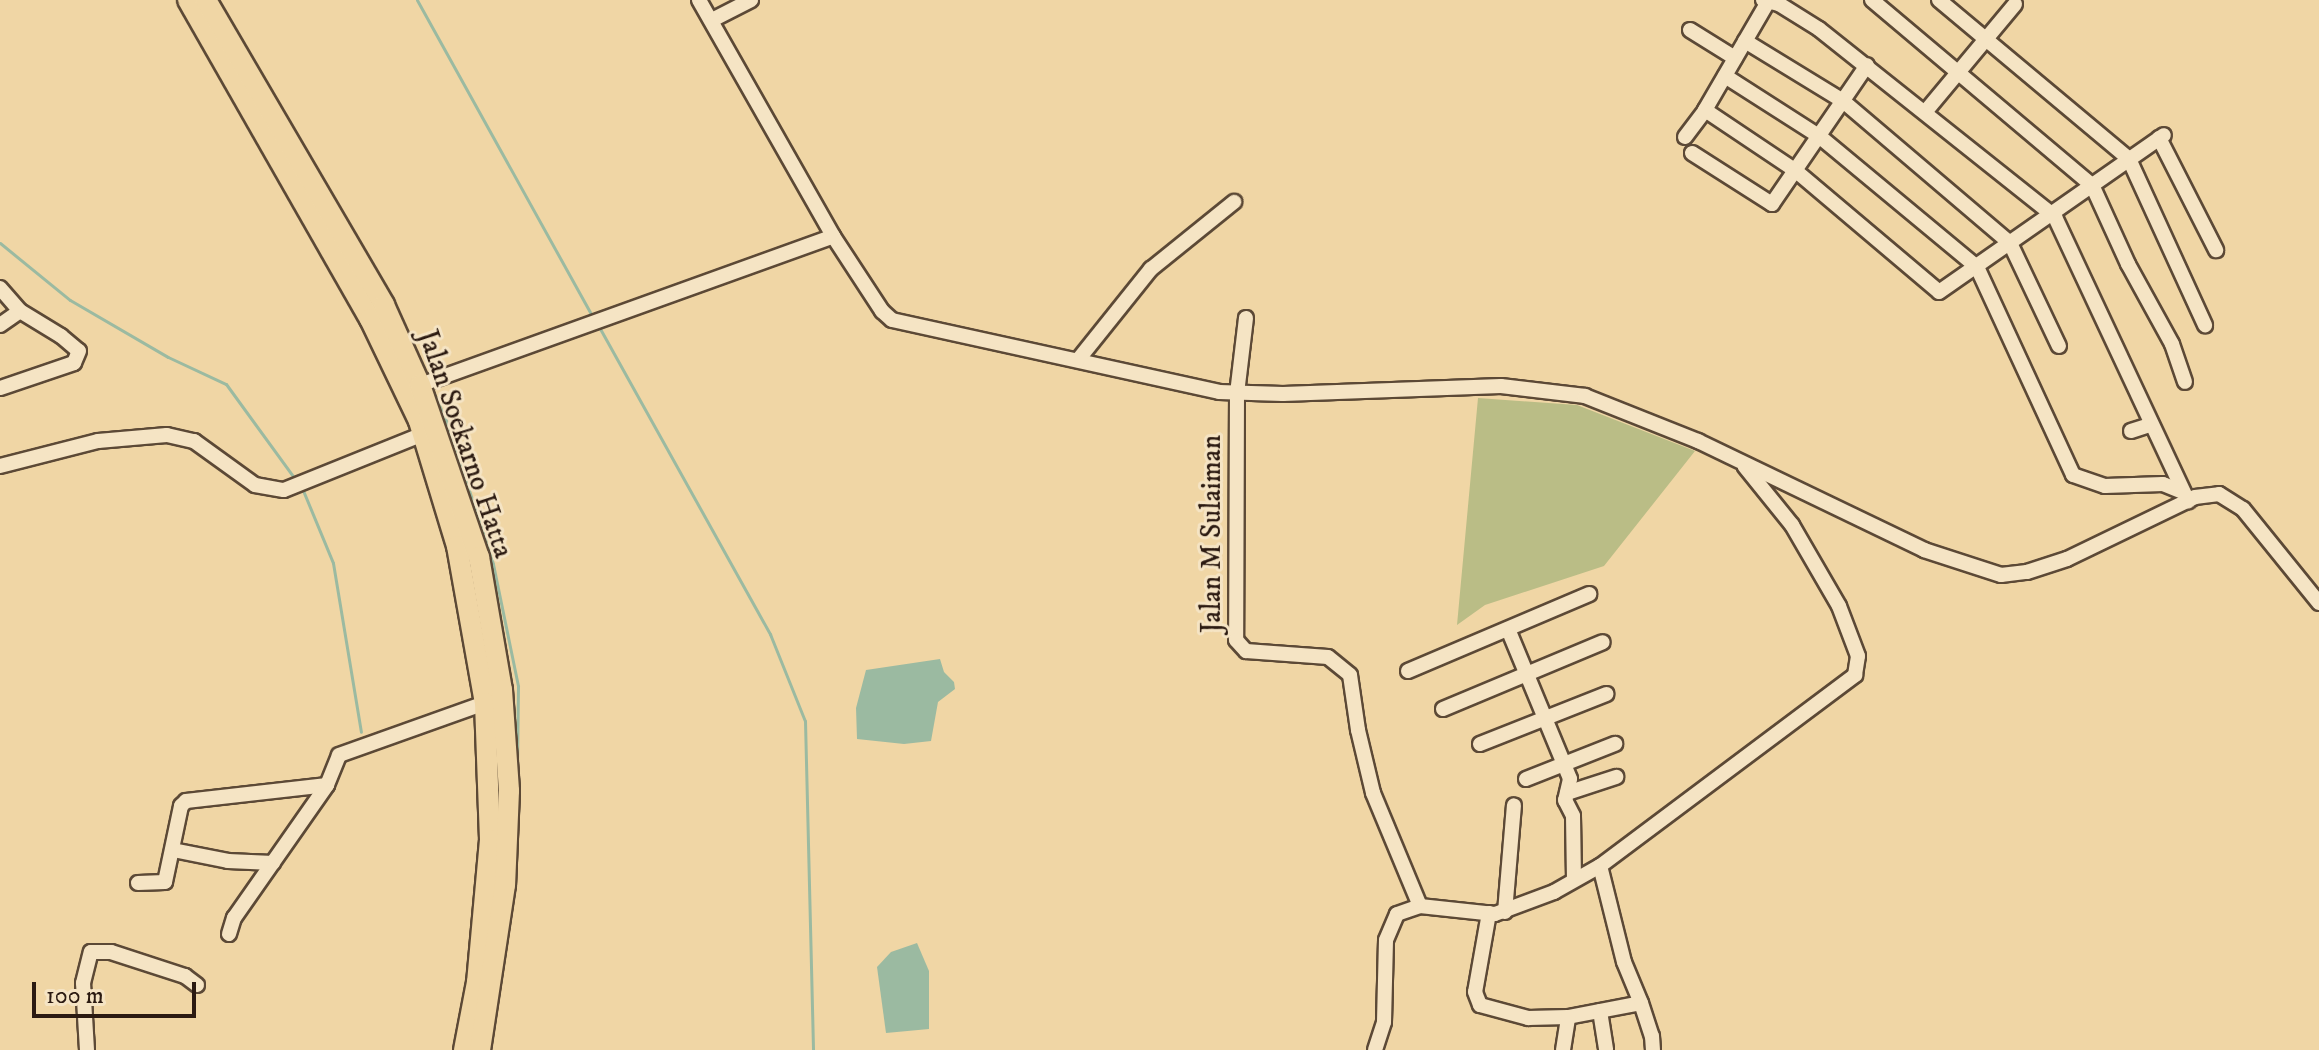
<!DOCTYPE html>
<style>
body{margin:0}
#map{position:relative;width:2319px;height:1050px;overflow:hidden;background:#f0d6a5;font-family:"IM FELL DW Pica",serif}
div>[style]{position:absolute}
.green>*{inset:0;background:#babd86}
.water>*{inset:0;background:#9bbaa1}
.stream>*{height:3px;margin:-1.5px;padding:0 1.5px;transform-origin:1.5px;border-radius:1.5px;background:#9bbaa1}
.roads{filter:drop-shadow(2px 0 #5c4936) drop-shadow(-2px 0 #5c4936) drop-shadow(0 2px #5c4936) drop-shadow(0 -2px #5c4936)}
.minor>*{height:14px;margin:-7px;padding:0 7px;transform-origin:7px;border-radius:7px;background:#f5e4c4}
.highway>*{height:20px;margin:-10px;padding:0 10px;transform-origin:10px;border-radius:10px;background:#f0d6a5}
span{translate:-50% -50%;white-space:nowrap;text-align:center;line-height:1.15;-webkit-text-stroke:6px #f5e4c4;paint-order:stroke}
.street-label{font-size:28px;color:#2b1a11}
.scale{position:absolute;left:32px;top:982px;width:164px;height:36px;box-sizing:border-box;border:4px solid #2b1a11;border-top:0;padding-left:10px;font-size:24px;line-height:28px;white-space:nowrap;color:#2b1a11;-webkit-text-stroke:6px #f5e4c4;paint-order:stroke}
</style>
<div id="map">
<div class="green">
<i style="clip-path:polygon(1478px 398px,1577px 405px,1695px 451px,1604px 566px,1485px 605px,1457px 625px)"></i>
</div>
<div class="water">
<i style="clip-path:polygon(940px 659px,944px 672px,954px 682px,955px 689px,938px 702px,931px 741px,904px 744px,857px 739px,856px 708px,866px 670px)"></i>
<i style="clip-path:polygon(917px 943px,929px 971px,929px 1029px,886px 1033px,877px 967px,891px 952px)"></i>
</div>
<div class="stream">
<i style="left:218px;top:0;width:293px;rotate:59.8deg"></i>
<i style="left:417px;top:0;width:365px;rotate:61deg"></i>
<i style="left:0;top:243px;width:90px;rotate:39.2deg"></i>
<i style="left:70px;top:300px;width:113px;rotate:30.2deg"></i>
<i style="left:168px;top:357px;width:64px;rotate:25deg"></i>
<i style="left:226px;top:384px;width:117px;rotate:54deg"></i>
<i style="left:598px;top:325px;width:354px;rotate:60.9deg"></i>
<i style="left:770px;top:634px;width:94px;rotate:68.1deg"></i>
<i style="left:805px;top:721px;width:329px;rotate:88.6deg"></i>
<i style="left:432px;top:389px;width:34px;rotate:66deg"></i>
<i style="left:446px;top:420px;width:151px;rotate:71.9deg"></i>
<i style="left:493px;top:564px;width:125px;rotate:78.4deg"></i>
<i style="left:518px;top:686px;width:78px;rotate:90.7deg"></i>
<i style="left:302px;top:488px;width:81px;rotate:67.5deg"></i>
<i style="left:333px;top:563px;width:171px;rotate:80.6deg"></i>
</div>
<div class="roads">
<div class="minor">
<i style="left:699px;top:0;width:271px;rotate:60.4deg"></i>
<i style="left:833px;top:236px;width:90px;rotate:56.8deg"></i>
<i style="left:882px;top:311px;width:13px;rotate:42deg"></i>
<i style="left:892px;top:320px;width:335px;rotate:12.4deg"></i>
<i style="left:1219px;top:392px;width:64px;rotate:1.8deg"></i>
<i style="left:1283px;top:394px;width:218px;rotate:-2.1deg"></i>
<i style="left:1501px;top:386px;width:85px;rotate:6.8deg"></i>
<i style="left:1585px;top:396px;width:122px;rotate:21.7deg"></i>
<i style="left:1698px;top:441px;width:251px;rotate:25.7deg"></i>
<i style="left:1924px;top:550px;width:81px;rotate:18deg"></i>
<i style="left:2001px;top:575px;width:26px;rotate:-7deg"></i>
<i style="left:2027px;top:572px;width:42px;rotate:-18deg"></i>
<i style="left:2067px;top:559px;width:142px;rotate:-25.8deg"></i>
<i style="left:2195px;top:497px;width:24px;rotate:-7deg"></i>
<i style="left:2219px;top:494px;width:28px;rotate:32deg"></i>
<i style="left:2243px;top:509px;width:121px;rotate:51deg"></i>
<i style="left:1763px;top:0;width:16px;rotate:14deg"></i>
<i style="left:1779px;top:4px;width:47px;rotate:32deg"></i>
<i style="left:1819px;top:29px;width:302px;rotate:38.5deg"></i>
<i style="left:2055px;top:217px;width:314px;rotate:64.9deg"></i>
<i style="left:1769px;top:0;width:127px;rotate:120.2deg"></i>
<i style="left:1705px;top:110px;width:110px;rotate:33.8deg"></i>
<i style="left:1796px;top:171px;width:187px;rotate:40.2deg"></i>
<i style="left:1939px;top:292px;width:274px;rotate:-34.9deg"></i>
<i style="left:1872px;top:0;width:287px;rotate:40.1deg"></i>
<i style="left:2092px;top:185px;width:87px;rotate:65.5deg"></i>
<i style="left:2128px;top:264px;width:91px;rotate:61.2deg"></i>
<i style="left:2172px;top:344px;width:40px;rotate:71.1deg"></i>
<i style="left:1939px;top:0;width:248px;rotate:39.9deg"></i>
<i style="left:2129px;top:159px;width:183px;rotate:65.4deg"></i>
<i style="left:712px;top:20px;width:44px;rotate:-27.1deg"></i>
<i style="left:1690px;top:30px;width:53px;rotate:31.9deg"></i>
<i style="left:1745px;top:41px;width:115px;rotate:31.5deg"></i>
<i style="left:1843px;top:101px;width:219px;rotate:40.4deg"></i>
<i style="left:2010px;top:243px;width:114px;rotate:64.6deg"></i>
<i style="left:1725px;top:76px;width:112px;rotate:32.6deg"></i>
<i style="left:1819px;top:136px;width:205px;rotate:39.7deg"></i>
<i style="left:1977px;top:267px;width:229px;rotate:65.2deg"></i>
<i style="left:2073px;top:475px;width:34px;rotate:19deg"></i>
<i style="left:2105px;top:486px;width:58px;rotate:-2deg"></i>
<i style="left:2163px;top:484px;width:22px;rotate:22deg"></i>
<i style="left:1926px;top:111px;width:139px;rotate:-50.2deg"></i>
<i style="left:1685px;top:137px;width:34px;rotate:-53deg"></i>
<i style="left:2159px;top:138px;width:126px;rotate:63deg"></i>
<i style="left:1692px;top:153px;width:95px;rotate:32.5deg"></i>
<i style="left:1772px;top:204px;width:168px;rotate:-55.6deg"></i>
<i style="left:0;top:288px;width:30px;rotate:49deg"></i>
<i style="left:20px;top:311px;width:48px;rotate:31.4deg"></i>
<i style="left:61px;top:336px;width:23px;rotate:40deg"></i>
<i style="left:79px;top:351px;width:13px;rotate:113deg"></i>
<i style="left:74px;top:363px;width:78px;rotate:161.3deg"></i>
<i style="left:1246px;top:318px;width:76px;rotate:96.8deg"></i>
<i style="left:1237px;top:393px;width:247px;rotate:90.2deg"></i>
<i style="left:1236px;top:640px;width:15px;rotate:48deg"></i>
<i style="left:1246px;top:651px;width:82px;rotate:4.2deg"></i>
<i style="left:1328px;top:657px;width:28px;rotate:39deg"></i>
<i style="left:1350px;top:675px;width:56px;rotate:81.7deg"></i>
<i style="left:1358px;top:730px;width:65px;rotate:76.6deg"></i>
<i style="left:1373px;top:793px;width:122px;rotate:67.4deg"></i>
<i style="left:0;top:325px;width:24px;rotate:-35deg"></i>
<i style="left:1078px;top:360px;width:117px;rotate:-51.3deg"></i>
<i style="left:1151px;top:269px;width:107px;rotate:-38.9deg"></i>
<i style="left:420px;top:385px;width:439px;rotate:-19.8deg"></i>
<i style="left:2131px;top:431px;width:20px;rotate:-18deg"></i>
<i style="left:0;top:466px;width:101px;rotate:-14.3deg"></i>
<i style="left:98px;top:441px;width:69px;rotate:-5deg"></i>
<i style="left:167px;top:435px;width:28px;rotate:13deg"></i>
<i style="left:194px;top:441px;width:75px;rotate:35.8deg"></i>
<i style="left:255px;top:485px;width:29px;rotate:10deg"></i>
<i style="left:284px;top:490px;width:150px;rotate:-21.9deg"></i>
<i style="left:1508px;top:629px;width:162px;rotate:67.5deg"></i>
<i style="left:1570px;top:779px;width:22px;rotate:103deg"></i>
<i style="left:1565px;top:800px;width:18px;rotate:63deg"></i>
<i style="left:1573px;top:816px;width:64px;rotate:89.1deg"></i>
<i style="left:1408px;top:671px;width:197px;rotate:-23deg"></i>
<i style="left:1443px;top:709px;width:173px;rotate:-22.7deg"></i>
<i style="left:1480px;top:744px;width:136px;rotate:-21.6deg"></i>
<i style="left:1526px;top:779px;width:96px;rotate:-21.5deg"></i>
<i style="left:1567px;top:793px;width:52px;rotate:-18.1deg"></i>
<i style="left:173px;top:850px;width:56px;rotate:11.3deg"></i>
<i style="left:228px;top:861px;width:45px;rotate:2.5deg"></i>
<i style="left:138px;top:883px;width:27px;rotate:-2deg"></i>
<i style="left:165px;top:882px;width:78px;rotate:-78.1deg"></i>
<i style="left:181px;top:806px;width:7px;rotate:-45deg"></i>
<i style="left:186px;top:801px;width:142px;rotate:-6.5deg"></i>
<i style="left:1505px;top:912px;width:107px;rotate:-85.2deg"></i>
<i style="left:1489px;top:913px;width:80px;rotate:100deg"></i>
<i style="left:1475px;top:992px;width:14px;rotate:69deg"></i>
<i style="left:1480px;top:1005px;width:50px;rotate:15.2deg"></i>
<i style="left:1528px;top:1018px;width:40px;rotate:-1.4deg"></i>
<i style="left:1568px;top:1017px;width:74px;rotate:-10.9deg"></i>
<i style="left:1641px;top:1003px;width:44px;rotate:-112.5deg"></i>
<i style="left:1624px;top:962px;width:99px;rotate:-104deg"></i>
<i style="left:229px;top:934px;width:17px;rotate:-73deg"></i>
<i style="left:234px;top:918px;width:162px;rotate:-55deg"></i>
<i style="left:327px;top:785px;width:32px;rotate:-68deg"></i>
<i style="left:339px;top:755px;width:155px;rotate:-19.6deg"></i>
<i style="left:1641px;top:1003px;width:35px;rotate:72deg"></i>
<i style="left:1652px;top:1036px;width:14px;rotate:86deg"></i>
<i style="left:1600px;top:1011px;width:39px;rotate:81deg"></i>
<i style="left:87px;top:1050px;width:67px;rotate:-93.4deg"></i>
<i style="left:83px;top:983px;width:32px;rotate:-76deg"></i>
<i style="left:91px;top:952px;width:20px"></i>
<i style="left:111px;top:952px;width:78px;rotate:18deg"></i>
<i style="left:185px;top:976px;width:15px;rotate:37deg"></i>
<i style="left:1375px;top:1050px;width:29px;rotate:-72deg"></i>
<i style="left:1384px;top:1022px;width:82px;rotate:-88.6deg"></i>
<i style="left:1386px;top:940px;width:28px;rotate:-67deg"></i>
<i style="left:1397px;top:914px;width:24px;rotate:-19deg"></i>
<i style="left:1420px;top:906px;width:75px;rotate:6.1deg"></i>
<i style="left:1495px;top:914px;width:63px;rotate:-20.4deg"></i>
<i style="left:1554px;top:892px;width:53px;rotate:-29.5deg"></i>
<i style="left:1600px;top:866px;width:319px;rotate:-36.8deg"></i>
<i style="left:1855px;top:675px;width:19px;rotate:-81deg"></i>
<i style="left:1858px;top:656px;width:53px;rotate:-110.8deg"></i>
<i style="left:1839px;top:606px;width:94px;rotate:-120.1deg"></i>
<i style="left:1792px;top:525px;width:75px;rotate:-129deg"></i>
<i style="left:1563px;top:1050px;width:33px;rotate:-81deg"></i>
</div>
<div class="highway">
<i style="left:188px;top:0;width:367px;rotate:60.3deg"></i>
<i style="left:370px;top:319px;width:113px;rotate:64.3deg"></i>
<i style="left:419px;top:421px;width:131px;rotate:73.1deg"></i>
<i style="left:457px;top:546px;width:159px;rotate:79.9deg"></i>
<i style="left:485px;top:703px;width:137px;rotate:87.9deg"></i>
<i style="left:490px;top:840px;width:143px;rotate:95.2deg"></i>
<i style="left:477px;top:982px;width:69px;rotate:100.8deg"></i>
<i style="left:206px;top:0;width:353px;rotate:59.7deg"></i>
<i style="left:384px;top:305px;width:88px;rotate:65.8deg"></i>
<i style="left:420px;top:385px;width:182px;rotate:71.1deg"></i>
<i style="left:479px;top:557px;width:135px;rotate:80.2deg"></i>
<i style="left:502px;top:690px;width:101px;rotate:86deg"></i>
<i style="left:509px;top:791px;width:94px;rotate:92.4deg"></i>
<i style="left:505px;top:885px;width:167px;rotate:98.6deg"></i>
</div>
</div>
<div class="street-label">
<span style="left:465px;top:444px;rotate:71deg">Jalan Soekarno Hatta</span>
<span style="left:1212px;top:534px;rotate:-90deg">Jalan M Sulaiman</span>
</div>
<div class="scale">100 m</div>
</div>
